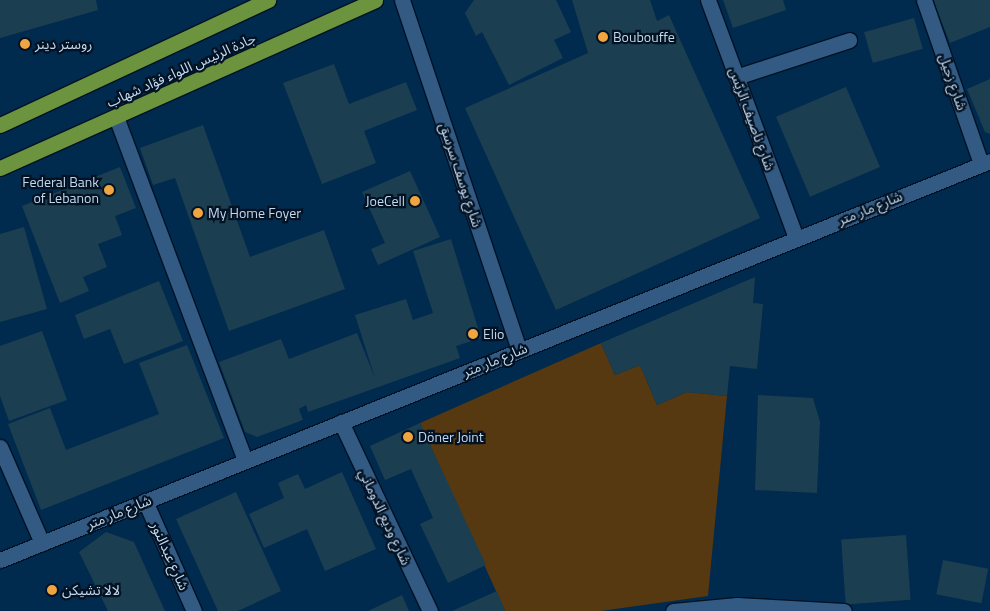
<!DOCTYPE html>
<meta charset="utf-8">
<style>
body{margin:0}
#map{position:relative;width:990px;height:611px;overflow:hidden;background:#002a4e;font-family:"Titillium Web","Noto Sans Arabic",sans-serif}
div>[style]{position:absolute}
.green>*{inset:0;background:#563811}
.building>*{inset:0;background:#1b3f50;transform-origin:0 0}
.roads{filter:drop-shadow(1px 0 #011225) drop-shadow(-1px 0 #011225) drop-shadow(0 1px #011225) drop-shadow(0 -1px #011225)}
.minor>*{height:15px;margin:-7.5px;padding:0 7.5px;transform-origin:7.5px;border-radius:7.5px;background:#325a82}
.highway>*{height:15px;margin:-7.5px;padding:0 7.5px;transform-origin:7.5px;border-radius:7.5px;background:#6c933e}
.dots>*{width:14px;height:14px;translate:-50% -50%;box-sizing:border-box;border:2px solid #031222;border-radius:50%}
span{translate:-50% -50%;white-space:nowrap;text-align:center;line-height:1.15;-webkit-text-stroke:4.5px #031222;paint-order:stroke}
.poi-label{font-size:14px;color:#c2d8ef}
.left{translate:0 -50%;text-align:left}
.right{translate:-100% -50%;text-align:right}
.street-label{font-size:14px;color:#c2d8ef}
</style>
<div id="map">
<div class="green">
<i style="clip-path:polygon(601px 343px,615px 375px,640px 365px,657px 405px,687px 392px,727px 396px,708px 596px,601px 611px,505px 611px,420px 423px)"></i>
</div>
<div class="building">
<i style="clip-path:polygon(0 0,96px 0,98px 10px,0 38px)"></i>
<i style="clip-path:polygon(474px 0,556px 0,571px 32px,554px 40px,563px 58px,509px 85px,482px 32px,476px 36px,465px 13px)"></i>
<i style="clip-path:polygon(572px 0,650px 0,657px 21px,669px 15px,760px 218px,556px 310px,465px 108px,588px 53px)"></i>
<i style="clip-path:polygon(723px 0,783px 0,786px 10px,733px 28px)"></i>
<i style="clip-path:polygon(933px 0,990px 0,990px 27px,950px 43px)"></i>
<i style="left:914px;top:18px;width:32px;height:52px;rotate:74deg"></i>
<i style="clip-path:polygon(334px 64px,349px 104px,406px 82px,417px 110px,364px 131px,376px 163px,322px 184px,283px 83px)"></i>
<i style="clip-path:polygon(990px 79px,990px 134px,985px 132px,967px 89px)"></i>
<i style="left:846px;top:87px;width:87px;height:76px;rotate:67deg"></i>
<i style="clip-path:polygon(203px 125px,250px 257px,324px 230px,345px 289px,229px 331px,175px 178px,153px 185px,140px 148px)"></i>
<i style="clip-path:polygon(120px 167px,136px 208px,115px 216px,122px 235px,98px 244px,107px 267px,83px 277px,89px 291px,60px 303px,22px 206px)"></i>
<i style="clip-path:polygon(410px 171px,440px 237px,378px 265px,371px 249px,385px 243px,362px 192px)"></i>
<i style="clip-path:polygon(24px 227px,47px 309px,0 322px,0 234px)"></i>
<i style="clip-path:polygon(451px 239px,481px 338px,456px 346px,460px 358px,308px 412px,306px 405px,299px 409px,303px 420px,257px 437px,245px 432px,219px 362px,281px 339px,289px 359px,357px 333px,375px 378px,355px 315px,406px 299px,413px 320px,433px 313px,413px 251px)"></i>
<i style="clip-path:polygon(755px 277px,753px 303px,763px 304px,757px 369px,730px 366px,727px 396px,687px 392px,657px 405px,640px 365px,615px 375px,601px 343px)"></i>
<i style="clip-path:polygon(159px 281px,183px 341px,124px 364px,110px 329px,84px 339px,75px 315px)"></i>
<i style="clip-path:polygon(42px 331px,67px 400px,9px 421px,0 396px,0 346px)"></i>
<i style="clip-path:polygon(187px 345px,224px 438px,41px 510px,8px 424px,50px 408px,66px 450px,159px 414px,139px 363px)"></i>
<i style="clip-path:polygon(758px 395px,813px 398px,820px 422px,817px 493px,755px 490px)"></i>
<i style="clip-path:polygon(420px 423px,486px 565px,448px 583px,420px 524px,433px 518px,411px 469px,385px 480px,370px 446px)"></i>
<i style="clip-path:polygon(342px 472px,376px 549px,325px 571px,307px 529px,264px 548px,249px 514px,284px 498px,278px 483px,298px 474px,305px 489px)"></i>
<i style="clip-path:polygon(236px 492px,281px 591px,238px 611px,218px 611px,176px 519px)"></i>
<i style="clip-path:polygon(106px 532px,134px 542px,165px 611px,108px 611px,79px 552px)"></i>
<i style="left:906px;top:535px;width:65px;height:65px;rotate:86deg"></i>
<i style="left:943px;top:560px;width:46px;height:35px;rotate:11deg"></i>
<i style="clip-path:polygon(497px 591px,505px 611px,452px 611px)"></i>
<i style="clip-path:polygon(402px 595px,409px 611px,368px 611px)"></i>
</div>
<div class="roads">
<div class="minor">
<i style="left:402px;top:0;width:369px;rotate:71.5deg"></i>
<i style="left:708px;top:0;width:254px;rotate:69.7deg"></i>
<i style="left:924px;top:0;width:174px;rotate:70.8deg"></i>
<i style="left:736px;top:77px;width:119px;rotate:-18.1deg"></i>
<i style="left:116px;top:117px;width:366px;rotate:69.4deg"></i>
<i style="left:341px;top:422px;width:209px;rotate:64.8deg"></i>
<i style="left:0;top:447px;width:105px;rotate:66.4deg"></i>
<i style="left:145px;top:501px;width:120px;rotate:66deg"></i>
<i style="left:0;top:560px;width:1067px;rotate:-21.95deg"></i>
<i style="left:673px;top:611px;width:64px;rotate:-5.4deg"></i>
<i style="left:737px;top:605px;width:107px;rotate:3.2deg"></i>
</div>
<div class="highway">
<i style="left:0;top:125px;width:296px;rotate:-25deg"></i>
<i style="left:0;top:168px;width:411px;rotate:-24.1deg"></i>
</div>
</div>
<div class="dots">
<i style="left:603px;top:37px;background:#f1a540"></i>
<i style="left:25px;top:44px;background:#f1a540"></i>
<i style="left:109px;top:190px;background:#f1a540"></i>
<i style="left:415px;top:201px;background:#f1a540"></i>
<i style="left:198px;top:213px;background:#f1a540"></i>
<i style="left:473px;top:334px;background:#f1a540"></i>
<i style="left:408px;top:437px;background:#f1a540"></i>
<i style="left:52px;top:590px;background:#f1a540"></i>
</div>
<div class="poi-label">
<span class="left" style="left:613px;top:37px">Boubouffe</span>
<span class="left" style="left:35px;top:44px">روستر دينر</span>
<span class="right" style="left:99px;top:190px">Federal Bank<br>of Lebanon</span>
<span class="right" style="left:405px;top:201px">JoeCell</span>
<span class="left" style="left:208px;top:213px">My Home Foyer</span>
<span class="left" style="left:483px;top:334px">Elio</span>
<span class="left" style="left:418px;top:437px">Döner Joint</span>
<span class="left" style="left:62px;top:590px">لالا تشيكن</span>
</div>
<div class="street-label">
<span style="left:181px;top:70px;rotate:-24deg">جادة الرئيس اللواء فؤاد شهاب</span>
<span style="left:953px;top:82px;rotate:71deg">شارع زحيل</span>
<span style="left:752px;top:119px;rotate:70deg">شارع ناصيف الريّس</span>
<span style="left:461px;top:175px;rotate:72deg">شارع يوسف سرسق</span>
<span style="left:870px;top:208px;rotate:-22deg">شارع مار متر</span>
<span style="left:495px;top:360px;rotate:-22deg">شارع مار متر</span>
<span style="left:119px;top:512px;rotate:-22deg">شارع مار متر</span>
<span style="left:385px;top:517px;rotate:65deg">شارع وديع الدوماني</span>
<span style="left:170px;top:556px;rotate:66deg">شارع عبدالنور</span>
</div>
</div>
